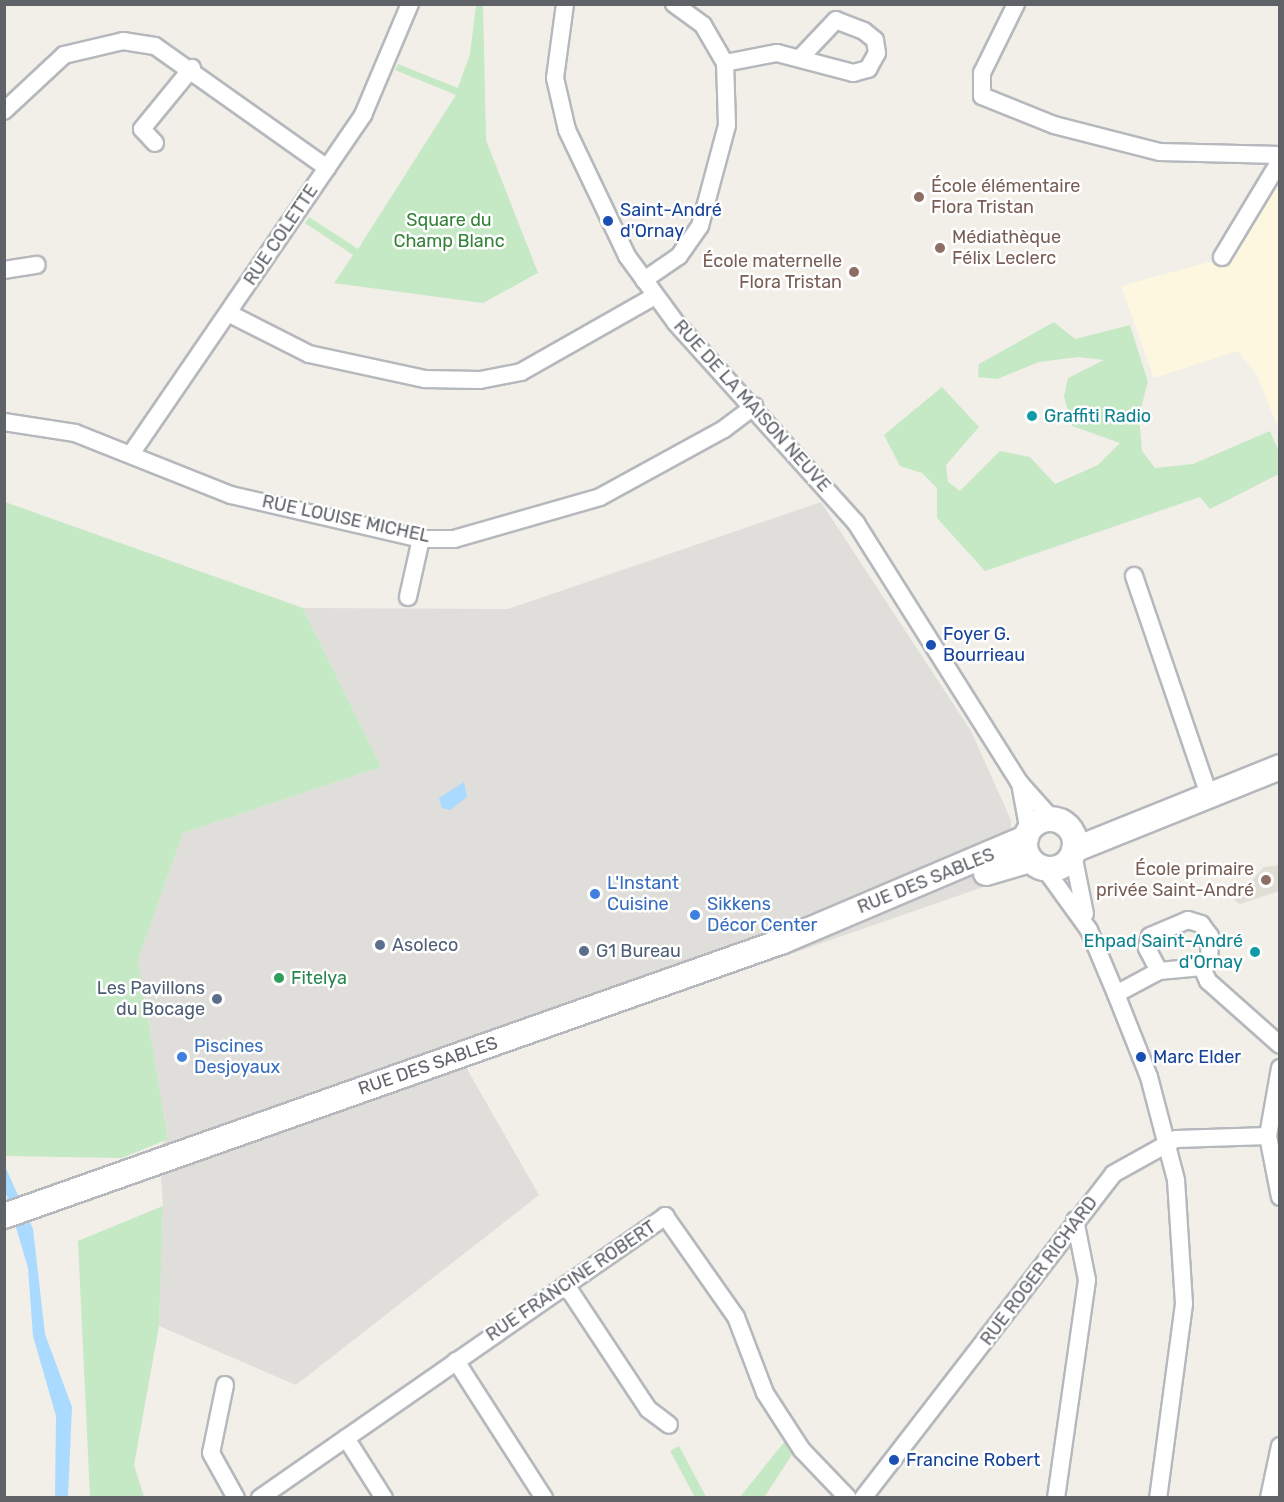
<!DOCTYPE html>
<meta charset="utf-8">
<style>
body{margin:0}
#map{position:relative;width:1284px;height:1502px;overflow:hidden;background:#f1efe8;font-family:Rubik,sans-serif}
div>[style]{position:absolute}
.commercial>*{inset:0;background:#fef7e0}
.industrial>*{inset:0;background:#e0deda}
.education>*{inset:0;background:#e1ded6}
.green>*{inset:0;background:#c5e8c5;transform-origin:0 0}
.water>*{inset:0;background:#aadaff}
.roads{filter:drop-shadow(2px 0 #b5b8bc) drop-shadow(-2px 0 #b5b8bc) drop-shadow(0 2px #b5b8bc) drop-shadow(0 -2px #b5b8bc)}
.street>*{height:16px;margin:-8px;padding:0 8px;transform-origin:8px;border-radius:8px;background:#fff}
.secondary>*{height:24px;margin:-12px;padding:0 12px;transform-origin:12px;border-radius:12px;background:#fff}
.secondary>.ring{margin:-12px;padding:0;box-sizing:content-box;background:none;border:24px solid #fff;border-radius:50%}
.dots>*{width:16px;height:16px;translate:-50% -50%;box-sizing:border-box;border:3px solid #fff;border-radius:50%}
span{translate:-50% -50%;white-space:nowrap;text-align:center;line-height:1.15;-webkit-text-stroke:5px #fff;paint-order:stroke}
.education-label{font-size:18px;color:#785e54}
.left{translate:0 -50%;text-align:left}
.right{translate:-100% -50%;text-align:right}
.transit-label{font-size:18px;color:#164399}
.park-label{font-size:18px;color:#348238}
.street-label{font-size:18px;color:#5f6368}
.culture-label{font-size:18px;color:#0d838f}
.shop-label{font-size:18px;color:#366cbe}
.service-label{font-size:18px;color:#4e5e75}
.leisure-label{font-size:18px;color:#27864d}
.frame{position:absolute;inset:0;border:6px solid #5f6368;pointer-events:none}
</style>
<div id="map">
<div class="commercial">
<i style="clip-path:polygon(1279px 174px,1279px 430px,1256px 373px,1237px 351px,1154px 378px,1121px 286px,1228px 257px)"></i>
</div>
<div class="industrial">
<i style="clip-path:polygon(821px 502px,971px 731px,1011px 820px,1012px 877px,776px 959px,680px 966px,469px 1044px,467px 1069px,539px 1195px,296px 1385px,159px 1326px,163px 1206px,159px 1147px,168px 1138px,138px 960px,183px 833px,381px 767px,303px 608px,508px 609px)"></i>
</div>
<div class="education">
<i style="clip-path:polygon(1279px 865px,1279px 891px,1240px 904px,1234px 900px,1264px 867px)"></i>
</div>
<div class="green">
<i style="clip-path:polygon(476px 5px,483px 5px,486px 140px,538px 273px,483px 303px,334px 283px,353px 255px,305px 223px,309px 217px,358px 249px,456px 95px,395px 70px,398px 64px,458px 88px,470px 54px)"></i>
<i style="clip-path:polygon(1054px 322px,1075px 339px,1130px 325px,1148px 382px,1139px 415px,1142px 451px,1155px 468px,1193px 464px,1270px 431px,1279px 452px,1279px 474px,1210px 509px,1200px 497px,985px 571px,937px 518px,937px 488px,922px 473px,900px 466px,884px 435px,942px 387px,979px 427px,946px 465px,948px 482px,960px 491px,1000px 451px,1030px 457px,1055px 484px,1098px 465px,1120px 443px,1072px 426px,1064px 396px,1068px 378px,1104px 360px,1078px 357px,1039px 362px,997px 379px,978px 377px,979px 364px)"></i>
<i style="clip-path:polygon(5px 502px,303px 608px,381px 767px,183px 833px,138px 960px,168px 1139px,122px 1158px,5px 1156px)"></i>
<i style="clip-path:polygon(163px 1206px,159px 1326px,134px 1465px,144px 1497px,90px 1497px,78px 1241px)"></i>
<i style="clip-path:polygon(785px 1441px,793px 1453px,765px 1496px,740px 1497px)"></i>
<i style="left:679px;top:1446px;width:58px;height:10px;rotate:62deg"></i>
</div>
<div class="water">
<i style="clip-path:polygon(464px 782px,467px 797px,450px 810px,442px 808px,439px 798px)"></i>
<i style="clip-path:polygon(4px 1164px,33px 1229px,45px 1334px,72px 1407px,68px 1497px,55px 1497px,56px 1416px,33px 1336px,28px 1268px,5px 1190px)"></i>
</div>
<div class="roads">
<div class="street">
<i style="left:565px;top:4px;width:75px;rotate:97.7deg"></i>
<i style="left:555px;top:78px;width:53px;rotate:77deg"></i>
<i style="left:567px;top:130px;width:140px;rotate:64.5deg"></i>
<i style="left:627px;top:256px;width:83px;rotate:53.8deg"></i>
<i style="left:676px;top:323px;width:269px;rotate:48deg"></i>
<i style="left:856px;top:523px;width:306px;rotate:57.8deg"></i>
<i style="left:1019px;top:782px;width:51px;rotate:48.2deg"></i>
<i style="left:1016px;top:4px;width:77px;rotate:116.2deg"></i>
<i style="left:982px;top:73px;width:23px;rotate:90deg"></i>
<i style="left:982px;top:96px;width:78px;rotate:21.9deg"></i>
<i style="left:1054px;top:125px;width:109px;rotate:14.3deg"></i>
<i style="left:1160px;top:152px;width:120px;rotate:1.4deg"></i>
<i style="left:725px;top:63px;width:53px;rotate:-10.9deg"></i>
<i style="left:777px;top:53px;width:79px;rotate:14.7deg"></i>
<i style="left:853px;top:73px;width:16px;rotate:-15deg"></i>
<i style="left:868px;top:69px;width:18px;rotate:-61deg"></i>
<i style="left:877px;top:53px;width:13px;rotate:-99deg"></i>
<i style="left:875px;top:40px;width:14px;rotate:-141deg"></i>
<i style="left:864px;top:31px;width:30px;rotate:-159deg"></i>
<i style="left:836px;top:20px;width:50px;rotate:133.4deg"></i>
<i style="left:4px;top:111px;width:82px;rotate:-43deg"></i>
<i style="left:64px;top:55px;width:61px;rotate:-13.3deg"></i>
<i style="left:123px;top:41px;width:32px;rotate:9deg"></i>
<i style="left:155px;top:46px;width:211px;rotate:35.3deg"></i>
<i style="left:155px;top:143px;width:19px;rotate:-133deg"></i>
<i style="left:142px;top:129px;width:79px;rotate:-50.7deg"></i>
<i style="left:1222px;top:257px;width:112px;rotate:-58.9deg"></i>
<i style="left:4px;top:270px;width:33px;rotate:-9deg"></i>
<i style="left:644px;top:280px;width:42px;rotate:-34.4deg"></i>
<i style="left:679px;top:256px;width:37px;rotate:-55deg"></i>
<i style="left:700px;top:226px;width:105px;rotate:-75deg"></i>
<i style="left:727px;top:125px;width:62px;rotate:-91.8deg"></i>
<i style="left:725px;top:63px;width:44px;rotate:-120.1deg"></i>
<i style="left:703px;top:25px;width:36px;rotate:-144deg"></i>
<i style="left:228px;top:313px;width:91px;rotate:26.8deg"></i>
<i style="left:309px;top:354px;width:119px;rotate:12.2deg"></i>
<i style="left:425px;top:379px;width:55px;rotate:1deg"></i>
<i style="left:480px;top:380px;width:42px;rotate:-11deg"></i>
<i style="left:521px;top:372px;width:154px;rotate:-29.6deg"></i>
<i style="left:4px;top:422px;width:72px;rotate:8.8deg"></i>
<i style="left:75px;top:433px;width:168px;rotate:21.7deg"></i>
<i style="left:231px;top:495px;width:195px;rotate:13deg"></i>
<i style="left:421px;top:539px;width:33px"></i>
<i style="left:454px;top:539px;width:152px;rotate:-16deg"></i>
<i style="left:600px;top:497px;width:141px;rotate:-28.7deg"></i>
<i style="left:724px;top:429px;width:38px;rotate:-37deg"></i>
<i style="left:131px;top:454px;width:411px;rotate:-55.6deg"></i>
<i style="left:363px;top:115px;width:121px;rotate:-67.1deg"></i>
<i style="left:1134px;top:576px;width:228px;rotate:71.1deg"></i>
<i style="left:408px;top:597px;width:59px;rotate:-77.4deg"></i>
<i style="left:1020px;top:783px;width:50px;rotate:79.6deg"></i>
<i style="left:1073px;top:854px;width:61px;rotate:78.7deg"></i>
<i style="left:1045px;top:869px;width:75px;rotate:54.2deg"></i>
<i style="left:1089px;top:930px;width:69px;rotate:67.1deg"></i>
<i style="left:1116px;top:994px;width:89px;rotate:68.3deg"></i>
<i style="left:1149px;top:1077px;width:106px;rotate:75.3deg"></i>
<i style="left:1176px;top:1180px;width:124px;rotate:86.3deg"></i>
<i style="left:1184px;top:1304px;width:196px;rotate:97.6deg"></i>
<i style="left:1188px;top:920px;width:14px;rotate:17deg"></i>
<i style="left:1201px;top:924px;width:15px;rotate:53deg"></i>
<i style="left:1210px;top:936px;width:25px;rotate:92deg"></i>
<i style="left:1209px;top:961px;width:9px;rotate:139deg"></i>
<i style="left:1202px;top:967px;width:43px;rotate:174.7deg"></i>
<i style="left:1159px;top:971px;width:26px;rotate:-118deg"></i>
<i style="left:1147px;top:948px;width:12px;rotate:-76deg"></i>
<i style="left:1150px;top:936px;width:41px;rotate:-22.8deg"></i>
<i style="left:1202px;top:967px;width:15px;rotate:67deg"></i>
<i style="left:1208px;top:981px;width:96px;rotate:41.6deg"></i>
<i style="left:1116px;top:994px;width:49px;rotate:-28.1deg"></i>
<i style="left:1280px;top:1068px;width:69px;rotate:100deg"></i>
<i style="left:1268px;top:1136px;width:62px;rotate:78.9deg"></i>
<i style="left:566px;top:1285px;width:149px;rotate:56.5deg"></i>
<i style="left:648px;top:1409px;width:26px;rotate:37deg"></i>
<i style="left:456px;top:1361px;width:163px;rotate:57.3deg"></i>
<i style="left:225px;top:1385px;width:69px;rotate:101.6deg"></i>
<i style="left:211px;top:1453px;width:51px;rotate:60.9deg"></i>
<i style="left:346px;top:1438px;width:71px;rotate:57.7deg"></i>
<i style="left:260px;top:1498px;width:494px;rotate:-34.8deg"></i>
<i style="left:665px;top:1216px;width:123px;rotate:54.9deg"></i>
<i style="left:736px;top:1317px;width:81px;rotate:69.1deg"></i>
<i style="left:765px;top:1393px;width:68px;rotate:57deg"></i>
<i style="left:802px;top:1450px;width:66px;rotate:46.2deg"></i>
<i style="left:863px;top:1498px;width:409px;rotate:-52.3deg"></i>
<i style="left:1113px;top:1174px;width:72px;rotate:-29.1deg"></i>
<i style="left:1176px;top:1139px;width:92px;rotate:-1.9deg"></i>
<i style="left:1056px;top:1498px;width:220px;rotate:-81.9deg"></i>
<i style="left:1087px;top:1280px;width:61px;rotate:-101.3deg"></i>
<i style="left:1269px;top:1498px;width:53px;rotate:-78.1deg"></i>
</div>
<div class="secondary">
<i class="ring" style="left:1025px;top:819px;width:26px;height:26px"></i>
<i style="left:1074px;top:850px;width:222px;rotate:-21.9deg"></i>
<i style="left:986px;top:873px;width:46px;rotate:-16.5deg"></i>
<i style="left:4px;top:1216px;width:826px;rotate:-19.44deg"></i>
<i style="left:783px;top:941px;width:264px;rotate:-23deg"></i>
</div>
</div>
<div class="dots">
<i style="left:919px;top:197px;background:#8d6e63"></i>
<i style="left:608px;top:221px;background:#1a4fb4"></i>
<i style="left:940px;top:248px;background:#8d6e63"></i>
<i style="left:854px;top:272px;background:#8d6e63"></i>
<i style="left:1032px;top:416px;background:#0f9aa8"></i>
<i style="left:931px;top:645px;background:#1a4fb4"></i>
<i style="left:1266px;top:880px;background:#8d6e63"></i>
<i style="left:595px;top:894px;background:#3f7fe0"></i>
<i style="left:695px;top:915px;background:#3f7fe0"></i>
<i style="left:380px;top:945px;background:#5c6f8a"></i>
<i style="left:584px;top:951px;background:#5c6f8a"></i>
<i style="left:1255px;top:952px;background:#0f9aa8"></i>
<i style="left:279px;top:978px;background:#2e9e5b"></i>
<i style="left:217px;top:999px;background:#5c6f8a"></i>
<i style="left:182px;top:1057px;background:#3f7fe0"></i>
<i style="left:1141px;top:1057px;background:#1a4fb4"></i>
<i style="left:894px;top:1460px;background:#1a4fb4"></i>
</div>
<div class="education-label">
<span class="left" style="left:931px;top:197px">École élémentaire<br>Flora Tristan</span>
<span class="left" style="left:952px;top:248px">Médiathèque<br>Félix Leclerc</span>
<span class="right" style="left:842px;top:272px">École maternelle<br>Flora Tristan</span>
<span class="right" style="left:1254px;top:880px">École primaire<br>privée Saint-André</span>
</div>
<div class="transit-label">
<span class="left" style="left:620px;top:221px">Saint-André<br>d'Ornay</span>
<span class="left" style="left:943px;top:645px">Foyer G.<br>Bourrieau</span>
<span class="left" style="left:1153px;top:1057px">Marc Elder</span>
<span class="left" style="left:906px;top:1460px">Francine Robert</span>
</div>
<div class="park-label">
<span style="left:449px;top:231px">Square du<br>Champ Blanc</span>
</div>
<div class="street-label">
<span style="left:281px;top:235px;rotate:-56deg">RUE COLETTE</span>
<span style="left:752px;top:406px;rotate:48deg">RUE DE LA MAISON NEUVE</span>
<span style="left:346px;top:519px;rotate:12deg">RUE LOUISE MICHEL</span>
<span style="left:926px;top:881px;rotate:-22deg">RUE DES SABLES</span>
<span style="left:428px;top:1066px;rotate:-19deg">RUE DES SABLES</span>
<span style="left:1039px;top:1271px;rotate:-53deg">RUE ROGER RICHARD</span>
<span style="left:571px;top:1281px;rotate:-34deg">RUE FRANCINE ROBERT</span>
</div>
<div class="culture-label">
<span class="left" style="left:1044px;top:416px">Graffiti Radio</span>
<span class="right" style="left:1243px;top:952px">Ehpad Saint-André<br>d'Ornay</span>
</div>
<div class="shop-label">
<span class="left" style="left:607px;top:894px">L'Instant<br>Cuisine</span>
<span class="left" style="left:707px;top:915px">Sikkens<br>Décor Center</span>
<span class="left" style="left:194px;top:1057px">Piscines<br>Desjoyaux</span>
</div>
<div class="service-label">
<span class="left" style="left:392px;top:945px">Asoleco</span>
<span class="left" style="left:596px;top:951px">G1 Bureau</span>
<span class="right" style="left:205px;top:999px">Les Pavillons<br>du Bocage</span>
</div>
<div class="leisure-label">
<span class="left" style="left:291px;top:978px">Fitelya</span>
</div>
<div class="frame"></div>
</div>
